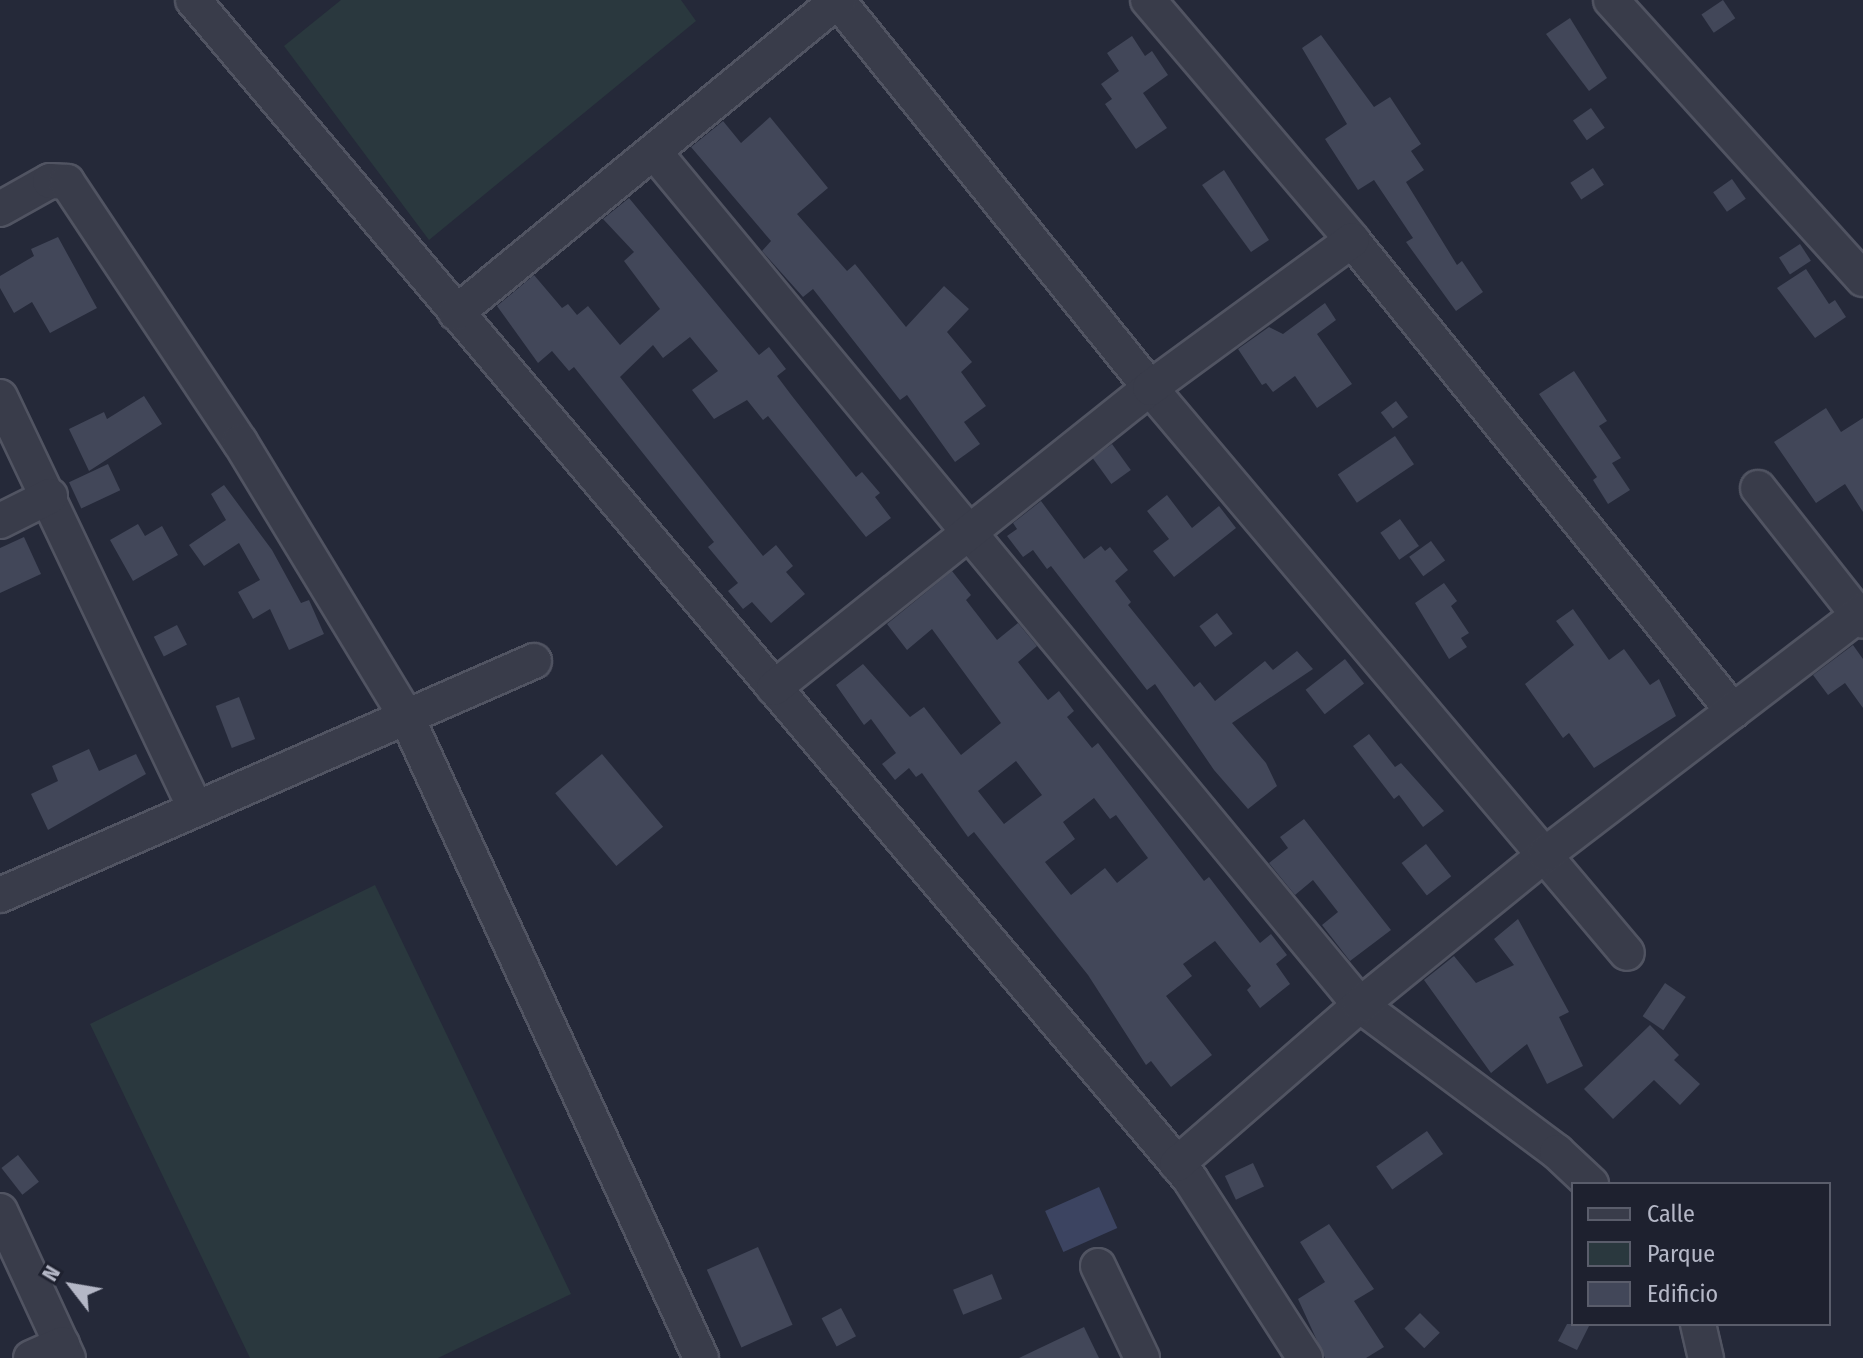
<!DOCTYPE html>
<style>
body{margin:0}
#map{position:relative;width:1863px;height:1358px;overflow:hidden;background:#252939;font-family:"Fira Sans Condensed",sans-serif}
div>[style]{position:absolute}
.green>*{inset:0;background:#2a383e}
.water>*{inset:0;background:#3c4461;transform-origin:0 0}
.building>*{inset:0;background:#424759;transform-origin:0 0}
.roads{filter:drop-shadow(2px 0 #515462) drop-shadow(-2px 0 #515462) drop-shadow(0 2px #515462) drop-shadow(0 -2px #515462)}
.minor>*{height:34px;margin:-17px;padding:0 17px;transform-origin:17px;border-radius:17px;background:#393c4a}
span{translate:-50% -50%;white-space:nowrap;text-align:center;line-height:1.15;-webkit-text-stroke:7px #1e212f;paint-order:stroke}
.legend{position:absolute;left:1571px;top:1182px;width:260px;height:144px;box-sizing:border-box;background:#1e212f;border:2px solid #5a5d6b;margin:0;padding:10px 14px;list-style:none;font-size:24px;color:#b4b7c6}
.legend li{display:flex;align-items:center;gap:16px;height:40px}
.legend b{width:40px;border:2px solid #5a5d6b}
.north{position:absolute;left:32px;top:1246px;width:80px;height:80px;-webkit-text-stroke:6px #1e212f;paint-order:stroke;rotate:301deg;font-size:22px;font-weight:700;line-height:32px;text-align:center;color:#b4b7c6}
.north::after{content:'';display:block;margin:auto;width:28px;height:36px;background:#b4b7c6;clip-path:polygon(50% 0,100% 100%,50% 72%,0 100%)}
</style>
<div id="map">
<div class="green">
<i style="clip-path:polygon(341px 0,681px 0,696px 21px,429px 240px,284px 46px)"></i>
<i style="clip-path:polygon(375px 885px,571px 1294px,438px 1358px,250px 1358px,90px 1024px)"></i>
</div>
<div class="water">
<i style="left:1099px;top:1187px;width:45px;height:59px;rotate:66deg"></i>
</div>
<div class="building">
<i style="left:1723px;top:0;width:22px;height:26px;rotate:56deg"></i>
<i style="clip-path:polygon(1570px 18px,1607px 78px,1589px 91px,1546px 34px)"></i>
<i style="clip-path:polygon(1321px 35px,1374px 107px,1390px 97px,1421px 144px,1411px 151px,1424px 170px,1406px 182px,1457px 265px,1462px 261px,1483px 292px,1456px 311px,1406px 242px,1413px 238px,1374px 180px,1358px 190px,1325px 139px,1347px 124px,1302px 48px)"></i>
<i style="clip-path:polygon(1132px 36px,1145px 56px,1152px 51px,1168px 75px,1143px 93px,1167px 128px,1136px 149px,1105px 104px,1112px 99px,1101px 84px,1119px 71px,1107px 53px)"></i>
<i style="left:1591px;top:108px;width:24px;height:22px;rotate:55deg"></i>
<i style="clip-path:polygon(770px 117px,828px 188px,797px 214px,847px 271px,855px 264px,906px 327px,944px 286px,969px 309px,947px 332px,972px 362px,961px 372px,986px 406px,964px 422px,980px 444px,955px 462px,907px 395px,900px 400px,813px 289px,803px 297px,762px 251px,771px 241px,691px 147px,723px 121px,741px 143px)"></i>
<i style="left:1593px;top:168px;width:20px;height:27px;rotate:57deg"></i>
<i style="clip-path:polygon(1224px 170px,1269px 240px,1251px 252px,1202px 185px)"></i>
<i style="left:1732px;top:179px;width:24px;height:23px;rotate:55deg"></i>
<i style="clip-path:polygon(629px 198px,759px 355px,769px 347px,786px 369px,777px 376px,792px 396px,856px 477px,862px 472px,880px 493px,875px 497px,891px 518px,866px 537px,768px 416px,763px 420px,747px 400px,714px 419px,692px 390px,718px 371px,690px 337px,663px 358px,653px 345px,620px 377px,763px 556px,776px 545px,793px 566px,786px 572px,805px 594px,771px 623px,752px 602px,743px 609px,728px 591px,738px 583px,708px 547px,714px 542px,574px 367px,569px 371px,552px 351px,538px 363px,497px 306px,534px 275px,562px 308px,568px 304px,577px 315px,588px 306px,620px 345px,660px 309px,624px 261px,634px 252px,603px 219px)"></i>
<i style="clip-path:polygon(58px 237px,97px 308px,50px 333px,32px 302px,14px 313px,0 288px,0 276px,34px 256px,31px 249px)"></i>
<i style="left:1800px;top:244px;width:20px;height:25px;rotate:57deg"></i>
<i style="clip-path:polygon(1806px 269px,1829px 304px,1835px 300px,1846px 317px,1815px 338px,1777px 288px)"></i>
<i style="clip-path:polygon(1325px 303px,1336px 320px,1317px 334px,1352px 384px,1317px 408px,1295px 376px,1273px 392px,1266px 383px,1262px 385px,1238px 349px,1269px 327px,1283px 334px)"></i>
<i style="clip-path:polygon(1574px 371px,1607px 421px,1599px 426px,1621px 458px,1612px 463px,1630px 490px,1608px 504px,1593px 480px,1597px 477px,1539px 394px)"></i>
<i style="clip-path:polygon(144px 396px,162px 424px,89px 471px,69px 429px,104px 412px,107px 419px)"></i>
<i style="left:1396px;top:401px;width:20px;height:19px;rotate:53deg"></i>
<i style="clip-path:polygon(1826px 408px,1841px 432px,1863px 418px,1863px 512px,1845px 484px,1816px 503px,1774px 442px)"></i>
<i style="left:1395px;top:436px;width:34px;height:69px;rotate:56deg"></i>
<i style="left:1112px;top:444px;width:32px;height:24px;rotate:54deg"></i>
<i style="left:108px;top:464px;width:29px;height:43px;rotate:65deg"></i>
<i style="clip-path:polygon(224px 485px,272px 550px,301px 603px,309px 600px,324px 634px,289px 650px,270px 609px,253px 619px,238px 592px,260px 580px,239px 543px,204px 566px,189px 545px,226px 520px,211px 494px)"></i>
<i style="clip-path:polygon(1167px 495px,1192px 528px,1219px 506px,1236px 528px,1174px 577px,1153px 551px,1169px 539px,1147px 511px)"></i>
<i style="clip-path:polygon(1041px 501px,1084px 559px,1101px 546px,1105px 551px,1110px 547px,1128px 570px,1115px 581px,1131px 602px,1128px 605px,1194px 687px,1200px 682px,1215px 701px,1265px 661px,1273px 670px,1297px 651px,1313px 669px,1232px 723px,1266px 763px,1277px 786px,1248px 809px,1214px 770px,1155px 684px,1147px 690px,1051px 566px,1047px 569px,1033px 550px,1023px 557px,1007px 536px,1017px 529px,1013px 523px)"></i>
<i style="left:1400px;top:519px;width:33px;height:24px;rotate:55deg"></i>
<i style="clip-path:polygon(138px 524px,145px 536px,162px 526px,178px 555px,133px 581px,110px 540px)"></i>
<i style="clip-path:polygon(24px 537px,41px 574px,0 593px,0 548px)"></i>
<i style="left:1431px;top:541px;width:24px;height:27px;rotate:54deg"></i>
<i style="clip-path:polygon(evenodd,952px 571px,971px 595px,966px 600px,997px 640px,1018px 623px,1037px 646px,1018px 662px,1048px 700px,1059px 691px,1074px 711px,1067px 717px,1092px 748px,1098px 743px,1204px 881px,1209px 877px,1260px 943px,1271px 934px,1287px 955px,1276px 964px,1290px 984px,1260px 1008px,1247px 990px,1251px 986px,1215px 941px,1183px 964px,1192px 976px,1166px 996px,1212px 1055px,1171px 1087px,1151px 1061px,1146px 1065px,1088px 975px,974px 832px,968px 837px,922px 773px,916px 777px,909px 768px,895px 780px,882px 764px,896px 753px,871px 719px,864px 725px,836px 685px,863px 664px,910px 717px,924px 707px,961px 755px,1001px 723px,932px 629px,907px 650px,887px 624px,952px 571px,1016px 761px,1042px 795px,1004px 824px,978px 791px,1016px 761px,952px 571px,1094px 798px,1110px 819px,1116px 815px,1148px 858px,1117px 883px,1105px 868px,1071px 895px,1045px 862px,1075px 839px,1063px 822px,1094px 798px)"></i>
<i style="clip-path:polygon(1444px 583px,1457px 601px,1451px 606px,1469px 633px,1461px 638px,1467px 647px,1449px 659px,1415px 603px)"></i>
<i style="clip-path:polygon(1573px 609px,1609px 660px,1624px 649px,1650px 685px,1659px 679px,1676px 716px,1594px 768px,1569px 733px,1563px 738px,1525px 684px,1574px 645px,1556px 621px)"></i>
<i style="left:1217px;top:613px;width:26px;height:22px;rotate:53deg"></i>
<i style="left:177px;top:625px;width:22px;height:26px;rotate:63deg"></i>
<i style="clip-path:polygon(1853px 645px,1863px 659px,1863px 708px,1845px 683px,1828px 695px,1813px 675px)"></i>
<i style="left:1345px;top:659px;width:31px;height:50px;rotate:52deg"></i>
<i style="left:239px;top:697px;width:45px;height:25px;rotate:69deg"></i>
<i style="clip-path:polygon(1369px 734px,1395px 767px,1401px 763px,1444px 811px,1423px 827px,1399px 795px,1394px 799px,1353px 746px)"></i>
<i style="clip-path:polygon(89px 749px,99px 771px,136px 754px,146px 774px,48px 830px,31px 794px,58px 781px,52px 766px)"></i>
<i style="left:602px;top:754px;width:95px;height:61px;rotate:50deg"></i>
<i style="clip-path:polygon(1304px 819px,1391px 930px,1350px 961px,1322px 925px,1338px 912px,1313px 880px,1295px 895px,1269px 863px,1288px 848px,1280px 837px)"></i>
<i style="left:1426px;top:844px;width:41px;height:31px;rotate:52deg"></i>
<i style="clip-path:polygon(1518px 919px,1569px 1012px,1559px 1017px,1583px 1066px,1547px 1084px,1527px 1044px,1491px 1073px,1424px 980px,1454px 956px,1476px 983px,1514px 965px,1494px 939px)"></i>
<i style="left:1665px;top:983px;width:25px;height:40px;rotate:34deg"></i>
<i style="clip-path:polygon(1650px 1025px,1679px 1055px,1674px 1060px,1700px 1084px,1680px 1105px,1654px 1080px,1613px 1119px,1584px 1089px)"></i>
<i style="left:1427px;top:1131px;width:28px;height:62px;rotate:55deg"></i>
<i style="left:18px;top:1155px;width:34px;height:21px;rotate:52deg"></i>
<i style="left:1253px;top:1163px;width:26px;height:31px;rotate:65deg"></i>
<i style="clip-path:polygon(1329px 1224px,1374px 1289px,1354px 1301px,1384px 1347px,1366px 1358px,1325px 1358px,1298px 1299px,1325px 1282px,1300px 1242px)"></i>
<i style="left:758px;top:1247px;width:85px;height:56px;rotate:66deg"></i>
<i style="left:992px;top:1274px;width:27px;height:42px;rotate:68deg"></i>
<i style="left:841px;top:1308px;width:32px;height:22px;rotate:62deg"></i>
<i style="left:1420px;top:1313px;width:28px;height:22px;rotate:45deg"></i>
<i style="clip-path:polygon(1567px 1324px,1590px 1324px,1577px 1350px,1558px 1341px)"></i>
<i style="clip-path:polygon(1084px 1327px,1099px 1358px,1019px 1358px)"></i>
</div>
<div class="roads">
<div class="minor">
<i style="left:193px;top:0;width:1544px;rotate:49.78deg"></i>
<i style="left:1190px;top:1179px;width:213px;rotate:57.3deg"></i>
<i style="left:1148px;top:0;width:315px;rotate:49.6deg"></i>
<i style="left:1352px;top:240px;width:606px;rotate:51.03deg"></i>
<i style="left:1611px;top:0;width:376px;rotate:47.9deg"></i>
<i style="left:838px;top:1px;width:497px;rotate:51.1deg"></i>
<i style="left:1150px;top:388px;width:739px;rotate:49.83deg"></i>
<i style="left:655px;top:153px;width:1106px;rotate:50.39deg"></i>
<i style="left:1360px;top:1005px;width:246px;rotate:36.7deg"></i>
<i style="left:1557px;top:1152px;width:47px;rotate:43.3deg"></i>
<i style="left:0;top:209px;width:57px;rotate:-29.2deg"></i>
<i style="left:50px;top:181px;width:17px;rotate:3deg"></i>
<i style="left:67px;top:182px;width:312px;rotate:56.4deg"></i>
<i style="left:240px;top:442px;width:323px;rotate:58.8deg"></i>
<i style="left:407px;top:718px;width:704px;rotate:65.33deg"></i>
<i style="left:456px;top:313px;width:495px;rotate:-39.3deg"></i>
<i style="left:0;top:397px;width:454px;rotate:64.6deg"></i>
<i style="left:1758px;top:488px;width:169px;rotate:51.7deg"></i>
<i style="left:0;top:521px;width:56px;rotate:-26.6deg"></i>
<i style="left:774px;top:688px;width:481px;rotate:-38.6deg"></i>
<i style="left:1150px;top:388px;width:250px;rotate:-36.2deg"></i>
<i style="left:0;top:895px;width:583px;rotate:-23.66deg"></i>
<i style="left:1177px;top:1164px;width:242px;rotate:-41deg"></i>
<i style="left:1360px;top:1005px;width:240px;rotate:-39.1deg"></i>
<i style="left:1546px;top:854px;width:399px;rotate:-37.4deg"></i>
<i style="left:0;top:1211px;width:162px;rotate:65.2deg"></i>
<i style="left:1098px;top:1266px;width:102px;rotate:64.4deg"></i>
<i style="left:1698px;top:1324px;width:35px;rotate:77deg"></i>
<i style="left:31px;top:1358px;width:34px;rotate:-24deg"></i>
</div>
</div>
<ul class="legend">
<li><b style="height:10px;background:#393c4a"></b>Calle</li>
<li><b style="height:22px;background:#2a383e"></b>Parque</li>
<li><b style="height:22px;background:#424759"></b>Edificio</li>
</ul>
<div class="north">N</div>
</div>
